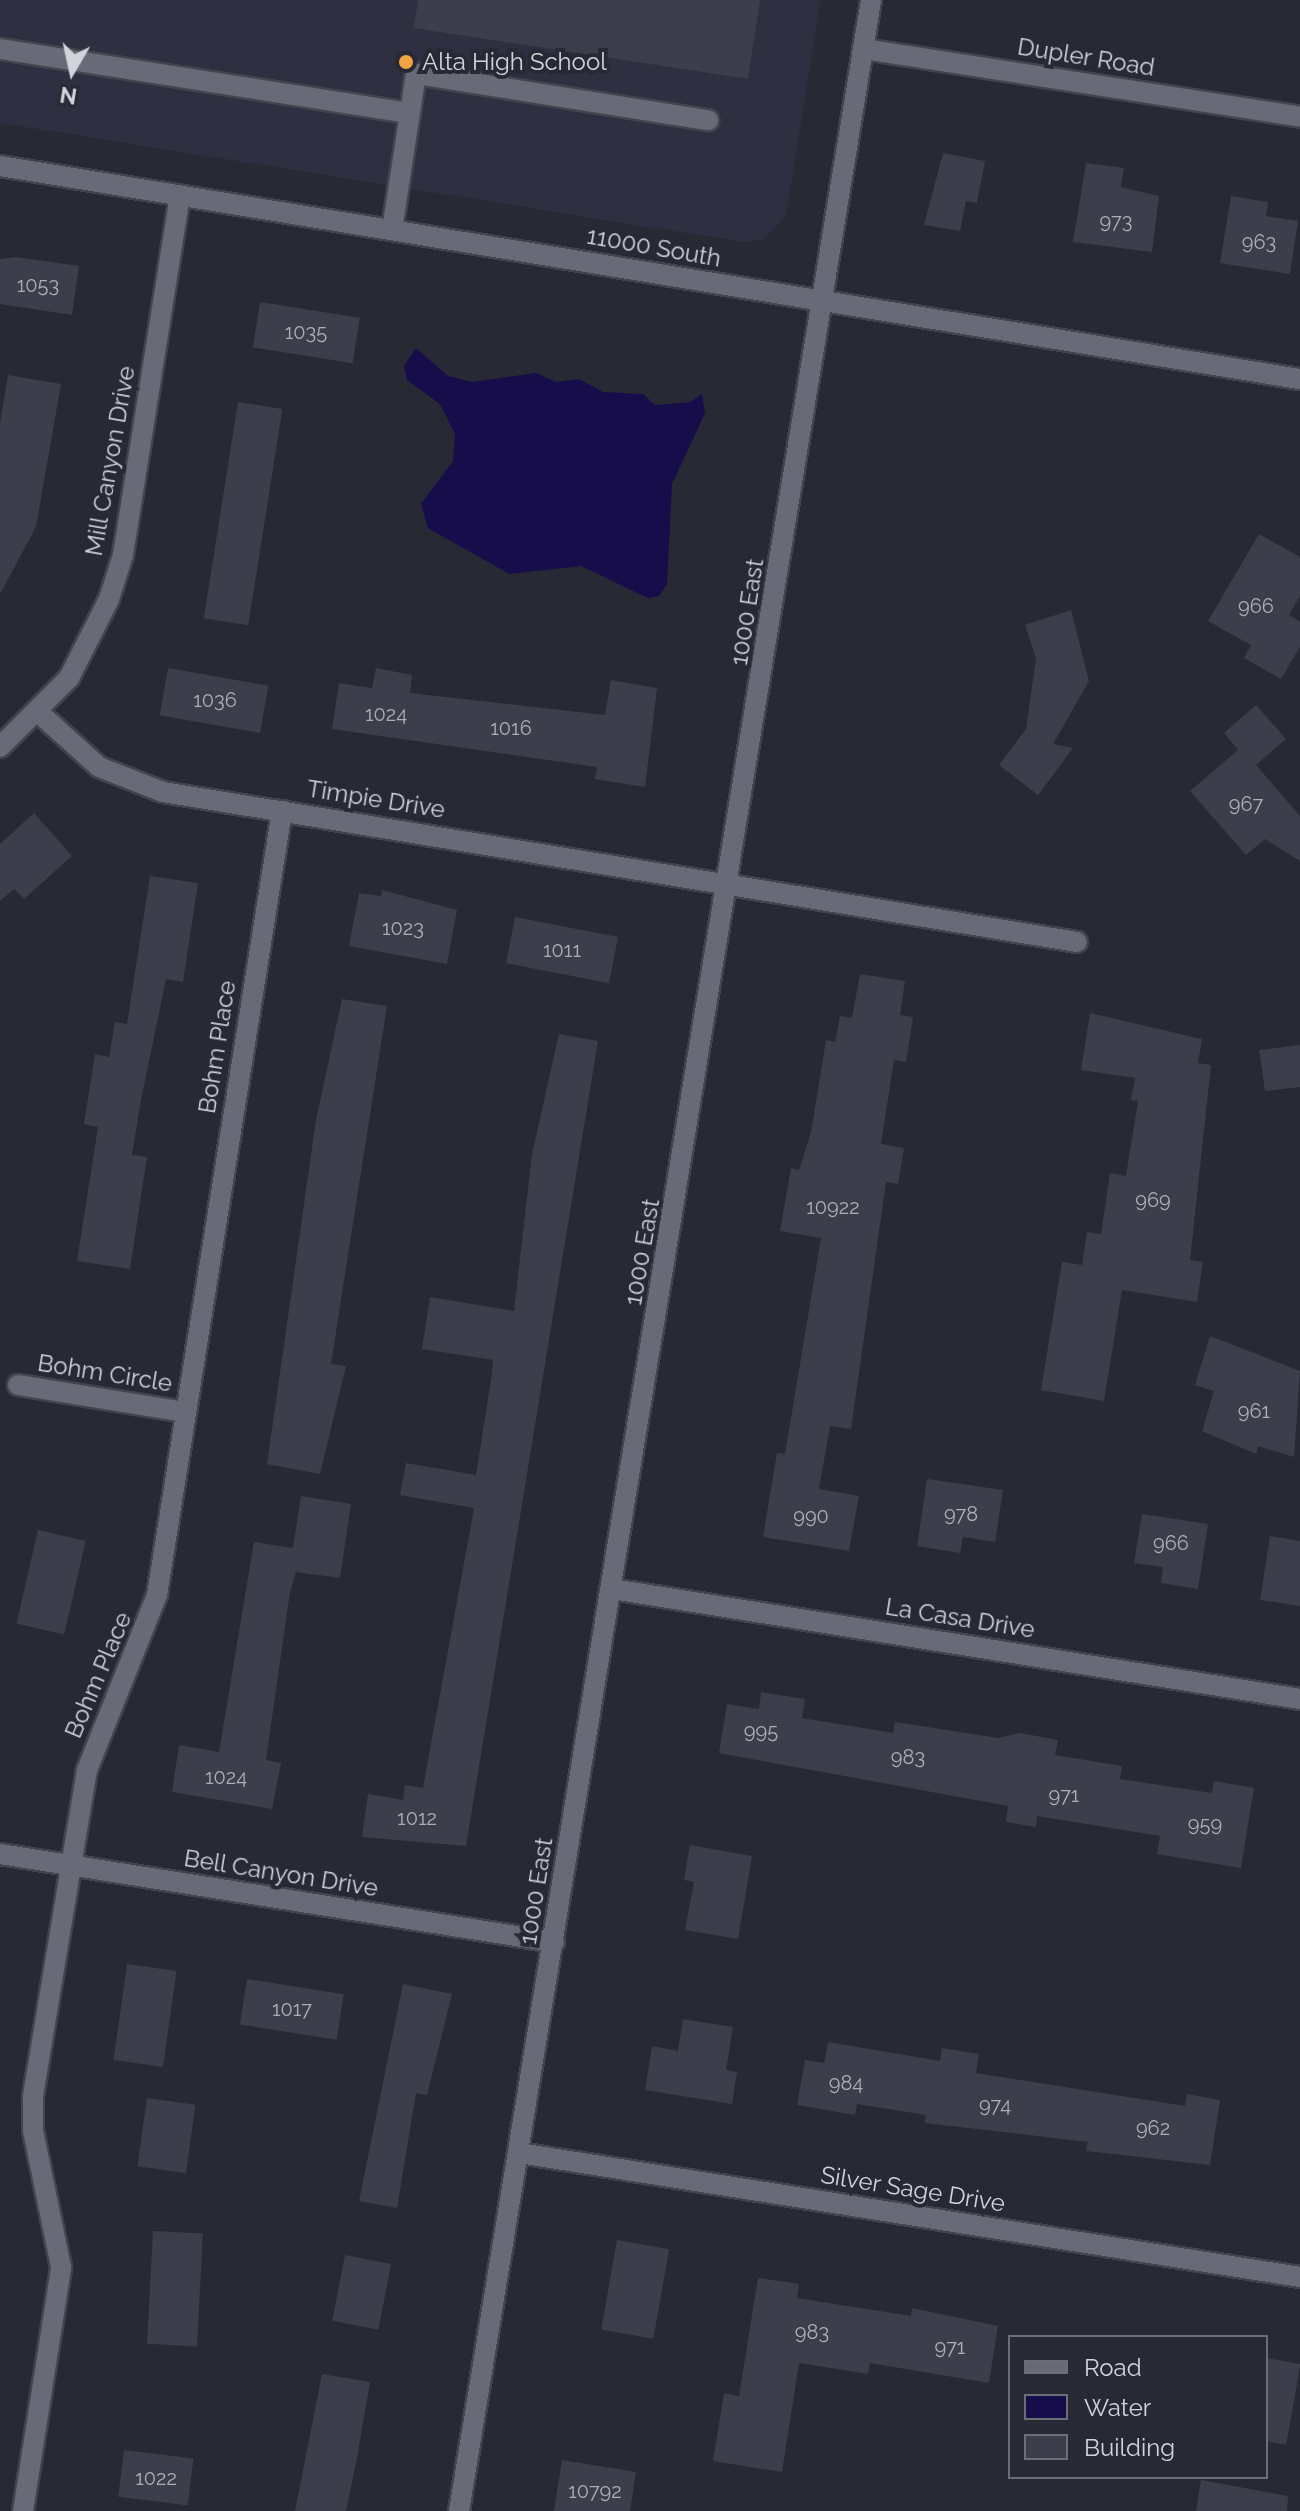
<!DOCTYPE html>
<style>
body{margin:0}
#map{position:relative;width:1300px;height:2511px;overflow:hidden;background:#272934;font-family:Raleway,sans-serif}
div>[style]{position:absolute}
.built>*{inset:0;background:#2e2f41}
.water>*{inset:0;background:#160d4a}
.building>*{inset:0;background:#3d3e4b;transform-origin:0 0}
.roads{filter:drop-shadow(2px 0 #42444e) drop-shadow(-2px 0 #42444e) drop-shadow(0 2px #42444e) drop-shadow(0 -2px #42444e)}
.minor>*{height:20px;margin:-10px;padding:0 10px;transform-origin:10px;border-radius:10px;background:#686a78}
.dots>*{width:22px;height:22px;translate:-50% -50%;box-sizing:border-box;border:4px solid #272934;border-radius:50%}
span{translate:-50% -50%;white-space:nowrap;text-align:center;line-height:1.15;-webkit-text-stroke:8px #272934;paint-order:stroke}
.number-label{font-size:20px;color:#adaeb7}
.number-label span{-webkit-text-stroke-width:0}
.street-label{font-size:24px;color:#d2d4db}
.poi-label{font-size:24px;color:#d2d4db}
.left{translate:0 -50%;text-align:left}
.legend{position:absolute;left:1008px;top:2335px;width:260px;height:144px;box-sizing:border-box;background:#272934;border:2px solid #6b6d77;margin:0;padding:10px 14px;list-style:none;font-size:24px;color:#d2d4db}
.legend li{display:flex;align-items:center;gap:16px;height:40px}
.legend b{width:40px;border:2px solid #6b6d77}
.north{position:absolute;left:32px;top:32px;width:80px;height:80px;-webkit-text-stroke:6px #272934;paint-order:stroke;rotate:189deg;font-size:22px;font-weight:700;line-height:32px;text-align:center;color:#d2d4db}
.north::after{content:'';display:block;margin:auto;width:28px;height:36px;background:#d2d4db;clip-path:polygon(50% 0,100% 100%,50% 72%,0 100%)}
</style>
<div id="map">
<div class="built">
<i style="clip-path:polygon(0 0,821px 0,786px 215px,764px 239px,742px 242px,0 123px)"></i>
</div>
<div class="water">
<i style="clip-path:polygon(416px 348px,448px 376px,472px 382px,536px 373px,556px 382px,579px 379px,603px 392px,643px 394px,655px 405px,690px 402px,702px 394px,705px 413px,672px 484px,667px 584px,659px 596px,648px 598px,581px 566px,509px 574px,428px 528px,421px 504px,453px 461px,455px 434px,440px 404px,407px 380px,404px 366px)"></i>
</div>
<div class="building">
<i style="clip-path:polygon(418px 0,760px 0,748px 79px,414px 28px)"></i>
<i style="clip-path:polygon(943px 153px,985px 161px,977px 203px,966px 201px,960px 231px,924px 225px)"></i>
<i style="clip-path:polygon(1086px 163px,1124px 168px,1121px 187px,1159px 196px,1152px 252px,1073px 242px)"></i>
<i style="clip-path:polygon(1231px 196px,1268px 202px,1266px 216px,1298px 221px,1290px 274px,1220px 263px)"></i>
<i style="clip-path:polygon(16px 257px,79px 266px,72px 315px,0 304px,0 259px)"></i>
<i style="left:260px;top:302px;width:101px;height:46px;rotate:9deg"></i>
<i style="clip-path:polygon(8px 375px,61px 384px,36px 527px,0 594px,0 423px)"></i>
<i style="left:238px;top:402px;width:45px;height:219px;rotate:9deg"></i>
<i style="clip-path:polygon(1259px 534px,1300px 557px,1300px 596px,1289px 615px,1300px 622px,1300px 647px,1281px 679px,1244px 658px,1251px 645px,1208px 621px)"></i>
<i style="clip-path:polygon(1071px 610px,1089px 681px,1053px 744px,1073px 748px,1038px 795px,999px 765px,1026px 729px,1036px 658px,1025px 625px)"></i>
<i style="left:168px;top:668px;width:102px;height:48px;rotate:10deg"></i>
<i style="clip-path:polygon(376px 668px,412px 675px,410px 693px,605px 715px,611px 680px,657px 688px,645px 787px,595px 779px,597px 767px,332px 729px,339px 683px,372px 688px)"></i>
<i style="clip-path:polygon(1256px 705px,1286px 739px,1256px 765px,1300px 816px,1300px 861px,1265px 839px,1246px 855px,1190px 791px,1238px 750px,1224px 733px)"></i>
<i style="clip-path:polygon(34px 813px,72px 856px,24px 899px,14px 889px,0 901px,0 844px)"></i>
<i style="clip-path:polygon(150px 876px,198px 883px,183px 982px,166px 979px,141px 1100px,132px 1155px,147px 1157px,130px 1269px,77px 1261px,98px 1127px,84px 1124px,95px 1054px,109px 1057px,115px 1022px,127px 1024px)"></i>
<i style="clip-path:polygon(382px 890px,457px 910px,447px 964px,349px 946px,359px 893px,381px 896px)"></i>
<i style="left:515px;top:917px;width:105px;height:47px;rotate:11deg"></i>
<i style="clip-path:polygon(860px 974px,905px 981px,900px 1015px,913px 1017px,906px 1062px,894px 1060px,881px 1144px,904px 1148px,898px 1184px,886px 1182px,851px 1429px,830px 1426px,819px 1489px,859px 1496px,849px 1551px,763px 1537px,777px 1453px,785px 1454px,821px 1238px,780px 1231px,791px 1168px,799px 1170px,811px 1132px,826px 1040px,835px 1042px,840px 1016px,852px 1018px)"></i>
<i style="clip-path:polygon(342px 999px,387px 1006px,331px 1364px,346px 1366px,320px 1474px,267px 1464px,316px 1120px)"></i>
<i style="clip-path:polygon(1090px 1013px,1202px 1039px,1198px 1063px,1211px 1065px,1190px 1260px,1203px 1262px,1197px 1302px,1122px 1290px,1104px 1401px,1041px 1390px,1062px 1262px,1082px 1265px,1087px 1232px,1101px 1234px,1110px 1173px,1126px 1176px,1138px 1101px,1131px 1100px,1135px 1078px,1081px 1070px)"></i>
<i style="clip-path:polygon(559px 1034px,598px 1041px,466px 1846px,362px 1837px,368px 1794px,403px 1800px,405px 1785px,423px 1788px,474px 1508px,400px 1495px,406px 1463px,476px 1475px,492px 1373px,493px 1360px,422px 1349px,430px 1297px,514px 1311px,532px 1154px)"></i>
<i style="clip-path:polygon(1300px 1045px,1300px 1087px,1265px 1091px,1259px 1050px)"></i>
<i style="clip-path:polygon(1210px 1336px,1300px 1371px,1294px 1457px,1258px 1446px,1256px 1454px,1202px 1431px,1214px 1391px,1195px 1385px)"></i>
<i style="clip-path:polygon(927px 1479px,1003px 1490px,995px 1542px,963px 1537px,960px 1553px,917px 1546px)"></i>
<i style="clip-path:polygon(301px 1496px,351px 1504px,340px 1578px,296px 1572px,290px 1592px,266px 1760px,281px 1763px,272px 1809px,172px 1792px,179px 1745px,219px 1752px,254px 1542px,293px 1548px)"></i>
<i style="clip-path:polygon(1142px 1514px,1208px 1524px,1198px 1589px,1161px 1583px,1163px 1567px,1134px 1563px)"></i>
<i style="left:38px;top:1530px;width:49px;height:96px;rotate:13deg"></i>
<i style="clip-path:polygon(1270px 1536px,1300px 1541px,1300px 1606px,1260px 1600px)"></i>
<i style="clip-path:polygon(761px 1692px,805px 1699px,802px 1718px,893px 1733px,895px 1722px,998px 1738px,1020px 1733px,1058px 1740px,1055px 1755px,1122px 1766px,1120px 1779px,1212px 1793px,1214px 1781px,1254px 1788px,1241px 1868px,1157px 1854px,1160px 1836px,1037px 1816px,1036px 1827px,1006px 1822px,1008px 1806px,719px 1753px,727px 1704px,759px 1709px)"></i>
<i style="clip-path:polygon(690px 1845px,752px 1856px,738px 1939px,685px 1930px,694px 1882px,684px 1880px)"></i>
<i style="left:127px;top:1964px;width:50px;height:97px;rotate:8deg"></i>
<i style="left:247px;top:1979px;width:98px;height:46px;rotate:9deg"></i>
<i style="clip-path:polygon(403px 1984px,452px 1994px,427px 2095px,416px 2093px,397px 2208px,359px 2201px)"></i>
<i style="clip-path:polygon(683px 2019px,733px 2027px,726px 2070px,737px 2072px,732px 2104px,645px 2090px,652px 2046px,678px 2051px)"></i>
<i style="clip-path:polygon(828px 2042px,940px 2061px,942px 2048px,979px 2054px,976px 2073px,1185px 2106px,1187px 2094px,1220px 2100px,1210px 2165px,1086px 2151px,1088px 2142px,925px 2123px,926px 2115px,857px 2104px,855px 2115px,797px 2105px,805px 2060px,824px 2063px)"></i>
<i style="left:147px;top:2098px;width:49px;height:69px;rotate:8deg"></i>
<i style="left:153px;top:2231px;width:50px;height:113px;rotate:3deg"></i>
<i style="left:617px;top:2240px;width:53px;height:91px;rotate:10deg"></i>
<i style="left:345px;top:2255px;width:47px;height:67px;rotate:11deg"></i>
<i style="clip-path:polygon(758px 2278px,799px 2284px,797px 2298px,911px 2316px,912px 2308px,998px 2326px,989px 2383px,870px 2363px,868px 2374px,799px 2363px,782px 2472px,713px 2461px,724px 2393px,739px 2396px)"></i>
<i style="left:1266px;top:2358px;width:35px;height:82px;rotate:10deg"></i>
<i style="clip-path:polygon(322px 2374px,370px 2382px,357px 2458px,346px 2511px,295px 2511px)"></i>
<i style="left:124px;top:2450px;width:70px;height:47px;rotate:7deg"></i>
<i style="clip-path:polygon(562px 2460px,636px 2472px,630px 2511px,554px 2511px)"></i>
<i style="clip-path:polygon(1201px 2480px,1288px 2496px,1287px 2511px,1196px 2511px)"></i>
</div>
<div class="roads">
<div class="minor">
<i style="left:0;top:49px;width:415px;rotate:8.9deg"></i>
<i style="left:863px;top:49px;width:442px;rotate:8.8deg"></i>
<i style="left:0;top:166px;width:1317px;rotate:9.31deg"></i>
<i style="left:392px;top:230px;width:158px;rotate:-81.3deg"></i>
<i style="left:416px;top:74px;width:296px;rotate:9deg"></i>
<i style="left:38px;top:712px;width:82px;rotate:42deg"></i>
<i style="left:99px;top:767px;width:69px;rotate:21.3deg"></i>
<i style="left:163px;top:792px;width:926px;rotate:9.32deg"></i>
<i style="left:0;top:747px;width:98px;rotate:-45deg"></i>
<i style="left:69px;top:678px;width:89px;rotate:-63.1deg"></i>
<i style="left:109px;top:599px;width:46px;rotate:-72.3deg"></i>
<i style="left:123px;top:555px;width:364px;rotate:-81deg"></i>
<i style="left:18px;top:1385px;width:169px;rotate:9.2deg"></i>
<i style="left:612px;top:1589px;width:697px;rotate:9.08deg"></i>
<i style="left:0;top:1854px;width:561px;rotate:9.03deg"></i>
<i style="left:519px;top:2153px;width:791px;rotate:9.02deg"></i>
<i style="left:23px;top:2511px;width:247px;rotate:-81.1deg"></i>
<i style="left:61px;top:2267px;width:139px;rotate:-101.6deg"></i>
<i style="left:33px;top:2131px;width:35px;rotate:-90deg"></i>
<i style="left:33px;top:2096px;width:330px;rotate:-80.6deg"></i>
<i style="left:87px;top:1770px;width:188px;rotate:-68.2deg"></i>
<i style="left:157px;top:1595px;width:794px;rotate:-80.94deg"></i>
<i style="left:459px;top:2511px;width:2545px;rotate:-80.68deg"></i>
</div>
</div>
<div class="dots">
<i style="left:406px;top:62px;background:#f1a540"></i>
</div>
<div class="number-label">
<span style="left:1116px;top:221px">973</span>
<span style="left:1259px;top:242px">963</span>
<span style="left:38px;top:285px">1053</span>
<span style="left:306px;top:332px">1035</span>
<span style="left:1256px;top:606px">966</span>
<span style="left:215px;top:700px">1036</span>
<span style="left:386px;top:714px">1024</span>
<span style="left:511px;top:728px">1016</span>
<span style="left:1246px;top:804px">967</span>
<span style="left:403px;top:928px">1023</span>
<span style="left:562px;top:950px">1011</span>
<span style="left:1153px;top:1200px">969</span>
<span style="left:833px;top:1207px">10922</span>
<span style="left:1254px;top:1411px">961</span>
<span style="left:961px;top:1514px">978</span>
<span style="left:811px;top:1516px">990</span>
<span style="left:1171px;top:1543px">966</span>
<span style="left:761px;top:1731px">995</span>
<span style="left:908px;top:1757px">983</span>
<span style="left:226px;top:1777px">1024</span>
<span style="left:1064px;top:1795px">971</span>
<span style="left:417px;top:1818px">1012</span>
<span style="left:1205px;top:1824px">959</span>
<span style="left:292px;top:2009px">1017</span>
<span style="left:846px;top:2083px">984</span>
<span style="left:995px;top:2105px">974</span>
<span style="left:1153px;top:2128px">962</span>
<span style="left:812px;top:2332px">983</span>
<span style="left:950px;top:2347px">971</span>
<span style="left:156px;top:2478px">1022</span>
<span style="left:595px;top:2491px">10792</span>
</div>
<div class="street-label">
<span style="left:1086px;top:57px;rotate:9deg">Dupler Road</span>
<span style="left:654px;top:247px;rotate:10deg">11000 South</span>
<span style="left:110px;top:461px;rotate:-80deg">Mill Canyon Drive</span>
<span style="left:747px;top:612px;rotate:-81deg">1000 East</span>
<span style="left:376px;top:799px;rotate:9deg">Timpie Drive</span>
<span style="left:217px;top:1047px;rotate:-81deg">Bohm Place</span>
<span style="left:642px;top:1252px;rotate:-80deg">1000 East</span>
<span style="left:105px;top:1373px;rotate:9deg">Bohm Circle</span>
<span style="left:960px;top:1618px;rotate:9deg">La Casa Drive</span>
<span style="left:98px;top:1675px;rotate:-67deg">Bohm Place</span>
<span style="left:281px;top:1873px;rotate:9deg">Bell Canyon Drive</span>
<span style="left:536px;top:1891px;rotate:-81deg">1000 East</span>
<span style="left:913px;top:2189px;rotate:9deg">Silver Sage Drive</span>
</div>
<div class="poi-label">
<span class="left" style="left:422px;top:62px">Alta High School</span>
</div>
<ul class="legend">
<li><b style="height:10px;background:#686a78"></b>Road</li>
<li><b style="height:22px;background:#160d4a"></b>Water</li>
<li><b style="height:22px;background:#3d3e4b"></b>Building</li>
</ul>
<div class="north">N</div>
</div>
